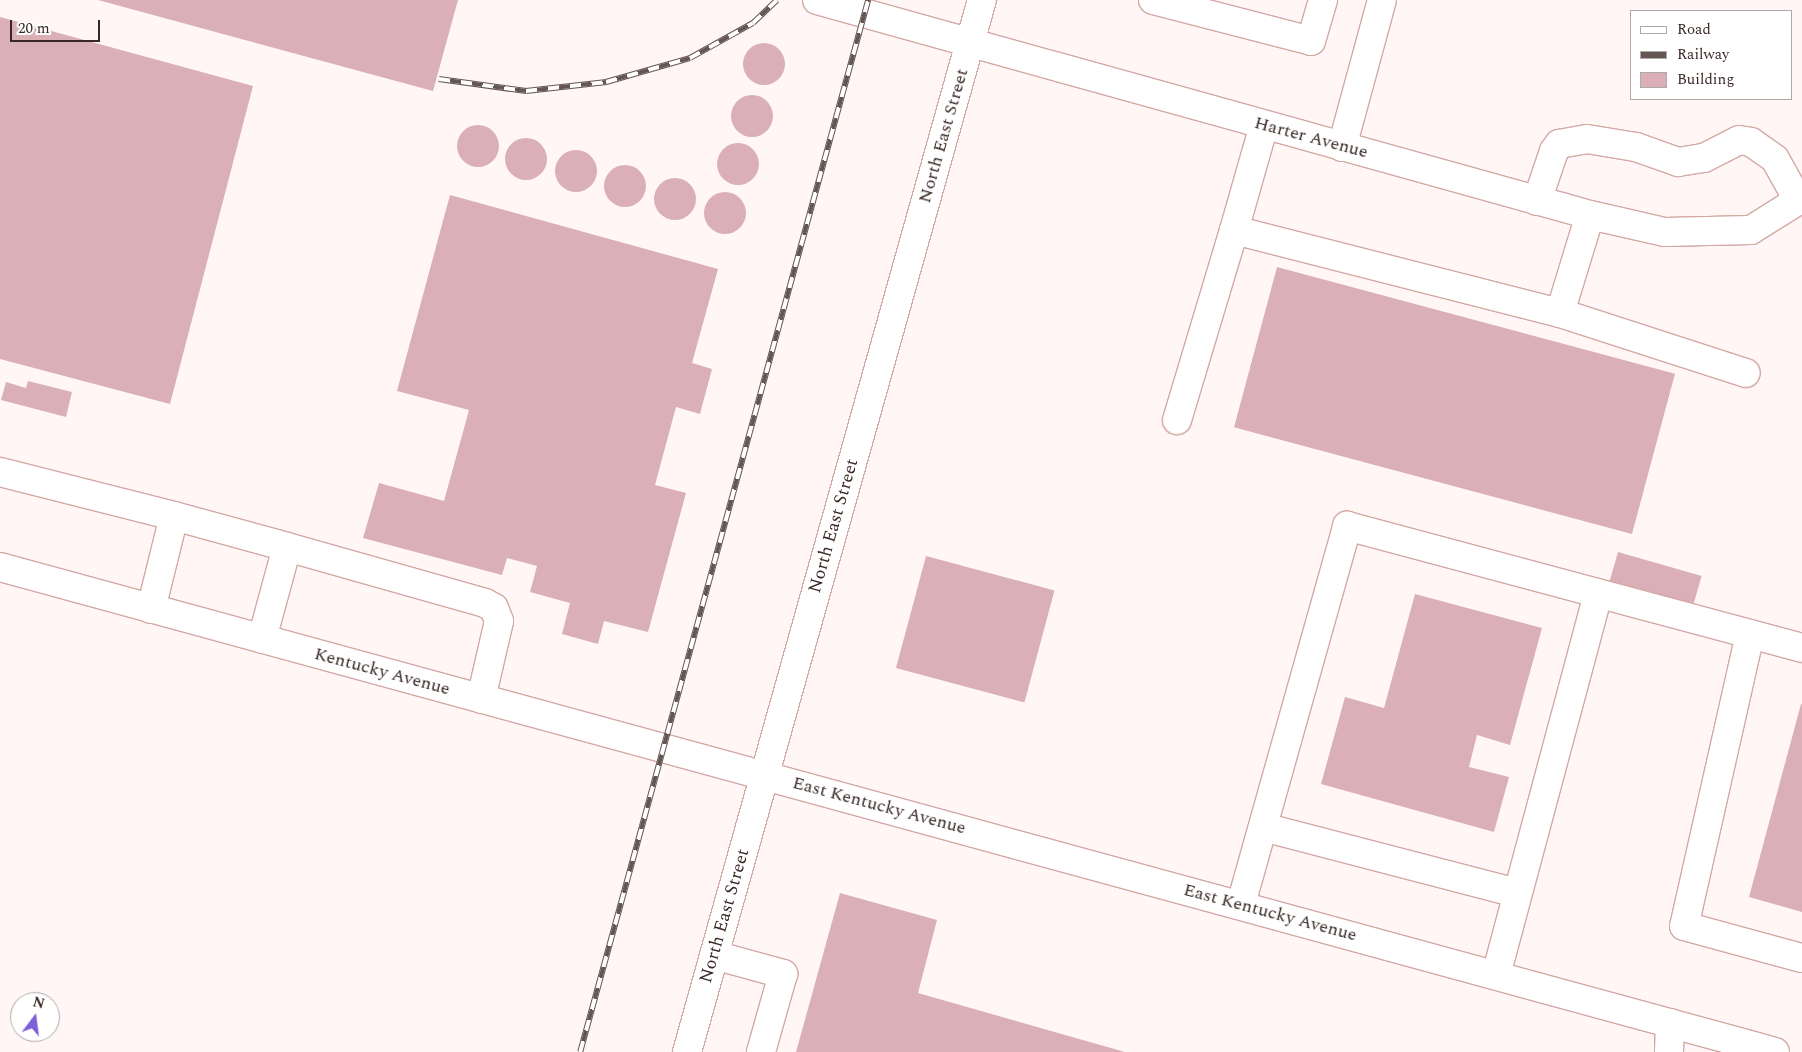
<!DOCTYPE html>
<style>
body{margin:0}
#map{position:relative;width:1802px;height:1052px;overflow:hidden;background:#fff6f5;font-family:Spectral,serif}
div>[style]{position:absolute}
.building>*{inset:0;background:#dab0b6;transform-origin:0 0}
.round{border-radius:50%}
.roads{filter:drop-shadow(1px 0 #d3a9a3) drop-shadow(-1px 0 #d3a9a3) drop-shadow(0 1px #d3a9a3) drop-shadow(0 -1px #d3a9a3)}
.minor>*{height:28px;margin:-14px;padding:0 14px;transform-origin:14px;border-radius:14px;background:#fff}
.major>*{height:28px;margin:-14px;padding:0 14px;transform-origin:14px;border-radius:14px;background:#fff}
.rail>*{height:5.5px;margin-top:-2.75px;transform-origin:0;background:repeating-linear-gradient(90deg,#fff 0 11px,#645653 0 22px);box-sizing:border-box;border-block:1px solid #645653}
span{translate:-50% -50%;white-space:nowrap;text-align:center;line-height:1.15;-webkit-text-stroke:4px #fff;paint-order:stroke}
.street-label{font-size:18px;color:#382825}
.legend{position:absolute;left:1630px;top:10px;width:162px;height:90px;box-sizing:border-box;background:#fff;border:1px solid #afa9a8;margin:0;padding:6px 9px;list-style:none;font-size:15px;color:#382825}
.legend li{display:flex;align-items:center;gap:10px;height:25px}
.legend b{width:25px;border:1px solid #afa9a8}
.north{position:absolute;left:10px;top:992px;width:50px;height:50px;box-sizing:border-box;background:#fff;border:1px solid #afa9a8;border-radius:50%;rotate:15deg;font-size:14px;font-weight:700;line-height:20px;text-align:center;color:#382825}
.north::after{content:'';display:block;margin:auto;width:18px;height:22px;background:#7d5ed8;clip-path:polygon(50% 0,100% 100%,50% 72%,0 100%)}
.scale{position:absolute;left:10px;top:20px;width:90px;height:22px;box-sizing:border-box;border:2px solid #382825;border-top:0;padding-left:6px;font-size:15px;line-height:18px;white-space:nowrap;color:#382825;-webkit-text-stroke:4px #fff;paint-order:stroke}
</style>
<div id="map">
<div class="building">
<i style="clip-path:polygon(98px 0,458px 0,433px 91px)"></i>
<i style="clip-path:polygon(0 17px,253px 86px,170px 404px,0 359px)"></i>
<i class="round" style="left:743px;top:43px;width:42px;height:42px"></i>
<i class="round" style="left:731px;top:95px;width:42px;height:42px"></i>
<i class="round" style="left:457px;top:125px;width:42px;height:42px"></i>
<i class="round" style="left:505px;top:138px;width:42px;height:42px"></i>
<i class="round" style="left:717px;top:143px;width:42px;height:42px"></i>
<i class="round" style="left:555px;top:150px;width:42px;height:42px"></i>
<i class="round" style="left:604px;top:165px;width:42px;height:42px"></i>
<i class="round" style="left:654px;top:178px;width:42px;height:42px"></i>
<i class="round" style="left:704px;top:192px;width:42px;height:42px"></i>
<i style="clip-path:polygon(450px 195px,718px 269px,692px 363px,712px 369px,700px 414px,676px 407px,655px 485px,686px 493px,648px 632px,604px 621px,598px 644px,562px 634px,570px 603px,530px 592px,537px 566px,507px 558px,502px 575px,363px 538px,379px 483px,444px 501px,469px 410px,397px 391px)"></i>
<i style="left:1277px;top:267px;width:412px;height:166px;rotate:15deg"></i>
<i style="clip-path:polygon(28px 381px,72px 392px,66px 417px,1px 400px,6px 382px,26px 388px)"></i>
<i style="left:1618px;top:552px;width:87px;height:42px;rotate:16deg"></i>
<i style="left:926px;top:556px;width:133px;height:116px;rotate:15deg"></i>
<i style="clip-path:polygon(1415px 594px,1542px 628px,1510px 745px,1477px 735px,1469px 767px,1509px 777px,1494px 832px,1321px 784px,1345px 697px,1384px 708px)"></i>
<i style="clip-path:polygon(1801px 704px,1802px 704px,1802px 912px,1749px 897px)"></i>
<i style="clip-path:polygon(840px 893px,937px 920px,918px 993px,1125px 1052px,796px 1052px)"></i>
</div>
<div class="roads">
<div class="minor">
<i style="left:817px;top:0;width:802px;rotate:15.54deg"></i>
<i style="left:1590px;top:215px;width:77px;rotate:12.8deg"></i>
<i style="left:1665px;top:232px;width:86px;rotate:-1.3deg"></i>
<i style="left:1751px;top:230px;width:60px;rotate:-32.1deg"></i>
<i style="left:1153px;top:0;width:163px;rotate:14.5deg"></i>
<i style="left:1311px;top:41px;width:43px;rotate:-73.7deg"></i>
<i style="left:1264px;top:125px;width:109px;rotate:105.9deg"></i>
<i style="left:1234px;top:230px;width:336px;rotate:14.3deg"></i>
<i style="left:1560px;top:313px;width:102px;rotate:-73deg"></i>
<i style="left:1342px;top:147px;width:152px;rotate:-74.8deg"></i>
<i style="left:1537px;top:201px;width:53px;rotate:-71.2deg"></i>
<i style="left:1554px;top:151px;width:9px;rotate:-54deg"></i>
<i style="left:1559px;top:144px;width:28px;rotate:-10deg"></i>
<i style="left:1587px;top:139px;width:50px;rotate:9.3deg"></i>
<i style="left:1636px;top:147px;width:45px;rotate:19.7deg"></i>
<i style="left:1678px;top:162px;width:26px;rotate:-9deg"></i>
<i style="left:1704px;top:158px;width:39px;rotate:-27deg"></i>
<i style="left:1739px;top:140px;width:12px;rotate:9deg"></i>
<i style="left:1751px;top:142px;width:29px;rotate:35deg"></i>
<i style="left:1775px;top:159px;width:47px;rotate:60.7deg"></i>
<i style="left:1560px;top:313px;width:195px;rotate:17.9deg"></i>
<i style="left:1177px;top:420px;width:198px;rotate:-73.3deg"></i>
<i style="left:0;top:472px;width:179px;rotate:14.2deg"></i>
<i style="left:287px;top:547px;width:206px;rotate:15.8deg"></i>
<i style="left:485px;top:603px;width:10px;rotate:29deg"></i>
<i style="left:494px;top:608px;width:14px;rotate:69deg"></i>
<i style="left:499px;top:621px;width:80px;rotate:103deg"></i>
<i style="left:0;top:567px;width:1840px;rotate:15.28deg"></i>
<i style="left:151px;top:609px;width:96px;rotate:-76.1deg"></i>
<i style="left:174px;top:516px;width:117px;rotate:15.3deg"></i>
<i style="left:287px;top:547px;width:95px;rotate:105.2deg"></i>
<i style="left:1750px;top:634px;width:299px;rotate:102.7deg"></i>
<i style="left:1684px;top:926px;width:122px;rotate:15.2deg"></i>
<i style="left:1263px;top:827px;width:262px;rotate:14.6deg"></i>
<i style="left:1241px;top:904px;width:393px;rotate:-74.3deg"></i>
<i style="left:1347px;top:526px;width:471px;rotate:15deg"></i>
<i style="left:714px;top:955px;width:72px;rotate:15.4deg"></i>
<i style="left:783px;top:974px;width:81px;rotate:105.8deg"></i>
<i style="left:1496px;top:975px;width:395px;rotate:-75deg"></i>
<i style="left:1669px;top:1052px;width:29px;rotate:-88deg"></i>
</div>
<div class="major">
<i style="left:687px;top:1052px;width:1093px;rotate:-74.34deg"></i>
</div>
</div>
<div class="rail">
<i style="left:439px;top:79px;width:88px;rotate:7.9deg"></i>
<i style="left:526px;top:91px;width:81px;rotate:-6.4deg"></i>
<i style="left:606px;top:82px;width:87px;rotate:-15.9deg"></i>
<i style="left:690px;top:58px;width:72px;rotate:-29.1deg"></i>
<i style="left:753px;top:23px;width:33px;rotate:-44deg"></i>
<i style="left:580px;top:1052px;width:1091px;rotate:-74.69deg"></i>
</div>
<div class="street-label">
<span style="left:944px;top:136px;rotate:-74deg">North East Street</span>
<span style="left:1311px;top:138px;rotate:15deg">Harter Avenue</span>
<span style="left:834px;top:526px;rotate:-74deg">North East Street</span>
<span style="left:382px;top:672px;rotate:15deg">Kentucky Avenue</span>
<span style="left:879px;top:806px;rotate:15deg">East Kentucky Avenue</span>
<span style="left:1270px;top:913px;rotate:15deg">East Kentucky Avenue</span>
<span style="left:725px;top:916px;rotate:-74deg">North East Street</span>
</div>
<ul class="legend">
<li><b style="height:6px;background:#fff"></b>Road</li>
<li><b style="height:6px;background:#645653"></b>Railway</li>
<li><b style="height:14px;background:#dab0b6"></b>Building</li>
</ul>
<div class="north">N</div>
<div class="scale">20 m</div>
</div>
